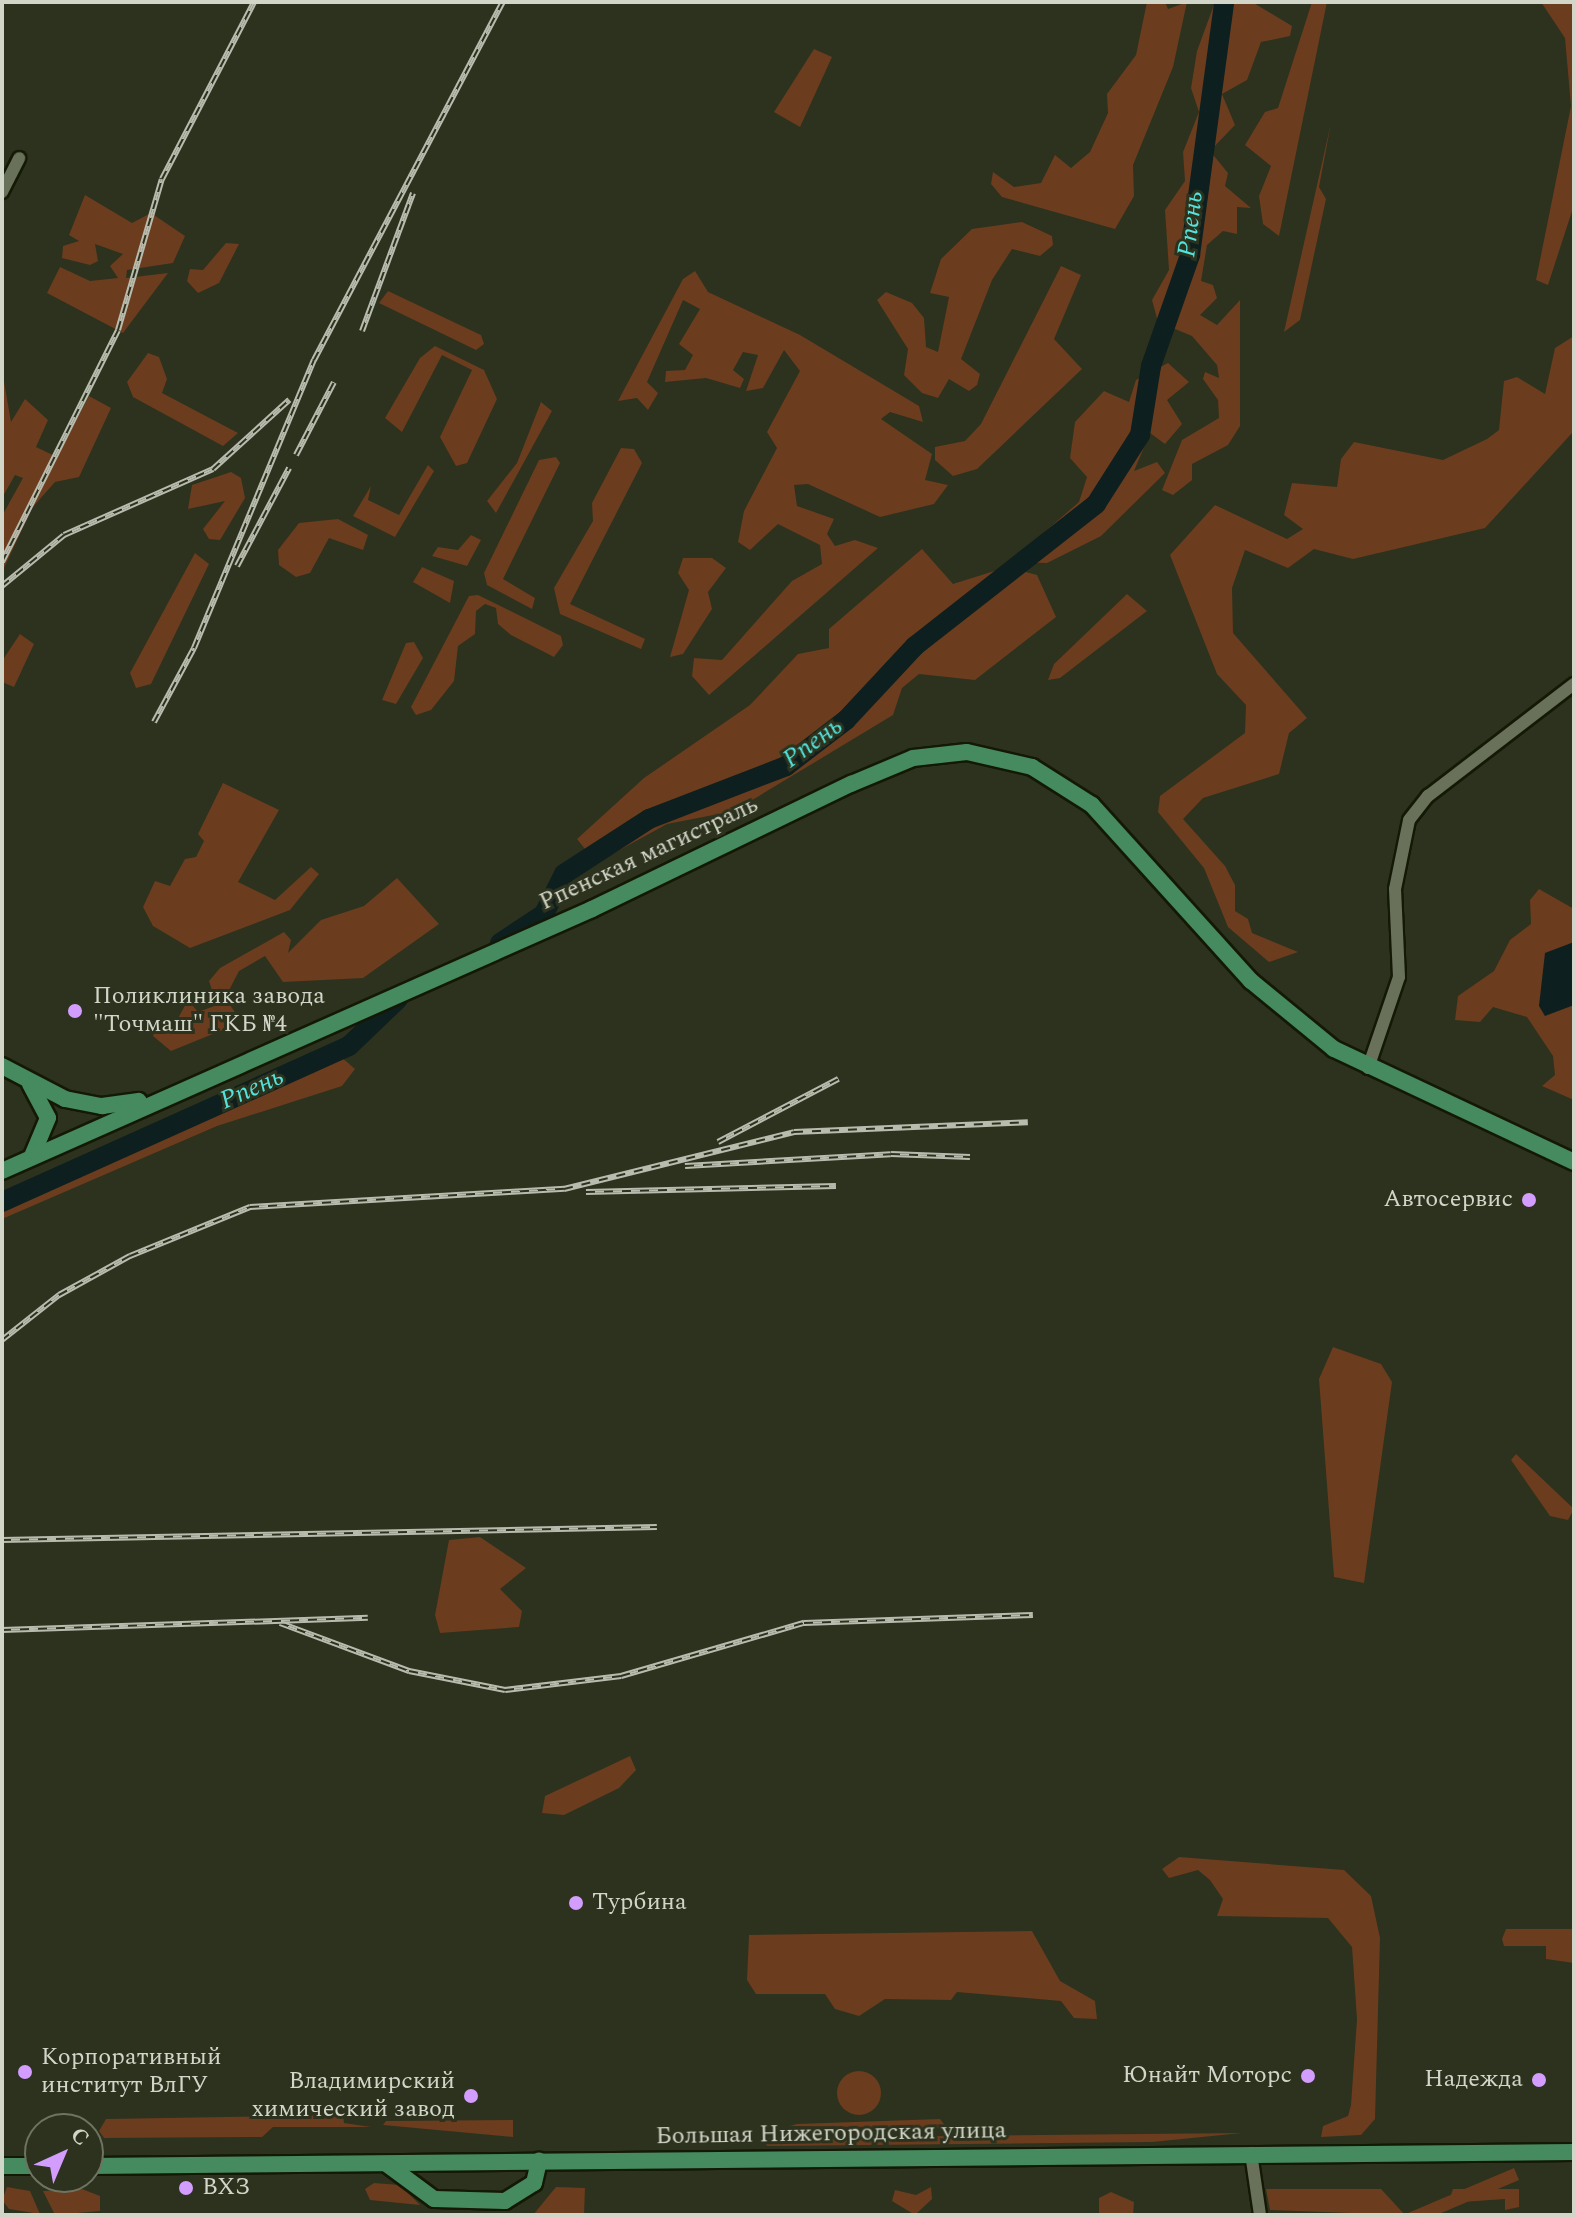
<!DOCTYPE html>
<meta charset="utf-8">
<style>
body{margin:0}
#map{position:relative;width:1576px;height:2217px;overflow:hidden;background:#2c321d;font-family:Spectral,serif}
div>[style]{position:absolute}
.green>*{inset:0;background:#6b3c1e;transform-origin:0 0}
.round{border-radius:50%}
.water>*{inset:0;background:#0d1f1e}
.river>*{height:20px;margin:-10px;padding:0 10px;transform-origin:10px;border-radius:10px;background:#0d1f1e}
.roads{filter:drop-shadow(2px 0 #141906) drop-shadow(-2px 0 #141906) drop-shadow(0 2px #141906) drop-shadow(0 -2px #141906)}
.minor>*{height:12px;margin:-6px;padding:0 6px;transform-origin:6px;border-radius:6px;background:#69715a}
.major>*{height:16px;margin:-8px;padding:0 8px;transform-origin:8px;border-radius:8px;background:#468a5f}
.rail>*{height:6px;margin-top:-3px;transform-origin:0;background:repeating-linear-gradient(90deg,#2c321d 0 9px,#b8bcae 0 18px);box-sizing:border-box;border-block:2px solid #b8bcae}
.dots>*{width:22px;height:22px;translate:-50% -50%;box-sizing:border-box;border:4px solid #2c321d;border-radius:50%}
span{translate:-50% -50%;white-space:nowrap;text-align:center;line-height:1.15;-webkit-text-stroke:6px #2c321d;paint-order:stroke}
.street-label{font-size:24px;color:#d2d6c9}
.poi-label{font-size:24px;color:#d2d6c9}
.left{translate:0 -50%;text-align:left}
.right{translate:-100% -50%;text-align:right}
.water-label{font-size:26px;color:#53e3dc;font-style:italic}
.frame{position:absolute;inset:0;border:4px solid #d2d6c9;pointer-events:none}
.north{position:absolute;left:24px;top:2113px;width:80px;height:80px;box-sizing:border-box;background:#2c321d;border:2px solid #6e7462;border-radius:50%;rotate:44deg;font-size:22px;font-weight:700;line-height:32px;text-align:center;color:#d2d6c9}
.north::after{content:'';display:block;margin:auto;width:28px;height:36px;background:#d29dfd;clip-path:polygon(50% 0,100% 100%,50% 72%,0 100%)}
</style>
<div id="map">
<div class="green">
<i style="clip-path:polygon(1147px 2px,1165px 2px,1168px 9px,1187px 2px,1173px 67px,1133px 165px,1134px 196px,1115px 229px,1002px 197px,991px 184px,993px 172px,1014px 187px,1041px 183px,1055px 155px,1071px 168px,1090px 152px,1108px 113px,1107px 94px,1136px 55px)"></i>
<i style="clip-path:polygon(1215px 2px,1252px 2px,1292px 26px,1290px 36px,1261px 42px,1247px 80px,1222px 94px,1235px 125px,1210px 151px,1228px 173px,1225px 186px,1251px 208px,1237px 207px,1237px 234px,1223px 231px,1207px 245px,1201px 281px,1213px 285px,1217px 298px,1200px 315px,1217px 325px,1240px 300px,1240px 426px,1228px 445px,1192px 464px,1192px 480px,1173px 495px,1162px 490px,1182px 440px,1219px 418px,1218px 400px,1203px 379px,1205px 372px,1219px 378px,1217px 365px,1192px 336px,1158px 322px,1152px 300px,1169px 270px,1165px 210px,1185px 181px,1183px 152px,1199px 112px,1191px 88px,1197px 51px)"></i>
<i style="clip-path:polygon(1312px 2px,1327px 2px,1279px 236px,1263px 224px,1259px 196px,1271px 166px,1245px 145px,1265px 112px,1278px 108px)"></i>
<i style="clip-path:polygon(1541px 2px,1574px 2px,1574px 205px,1548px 285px,1536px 280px,1571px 106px,1565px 38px)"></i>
<i style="clip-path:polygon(814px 49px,832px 57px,800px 127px,774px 112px)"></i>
<i style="clip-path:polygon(1331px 123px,1319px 187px,1326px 199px,1300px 320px,1284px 332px)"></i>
<i style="clip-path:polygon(85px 195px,132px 223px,151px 213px,185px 236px,173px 263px,127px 270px,126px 278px,168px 273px,123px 333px,47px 293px,60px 267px,90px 281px,118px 278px,110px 266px,123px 254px,95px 244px,98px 261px,90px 265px,62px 258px,63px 246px,79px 241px,69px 235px)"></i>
<i style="clip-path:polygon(1022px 222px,1052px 236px,1053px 245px,1040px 256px,1012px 249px,992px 280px,961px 359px,980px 374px,977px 385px,969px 391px,949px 379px,938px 398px,922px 393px,904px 375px,908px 349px,877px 300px,886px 292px,912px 303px,924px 318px,926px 347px,938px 352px,949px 297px,930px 293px,941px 259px,972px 229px)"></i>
<i style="clip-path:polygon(226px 243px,239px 244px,219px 283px,198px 293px,187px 281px,190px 269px,203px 270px)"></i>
<i style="clip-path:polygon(1061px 266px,1081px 275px,1054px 339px,1082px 369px,977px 469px,953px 476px,935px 460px,935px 447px,965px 441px,981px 424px)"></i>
<i style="clip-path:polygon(695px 271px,708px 292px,800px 335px,919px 406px,923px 422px,890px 412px,881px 419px,932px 454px,925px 480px,948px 485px,934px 504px,880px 517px,808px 484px,794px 485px,797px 506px,834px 519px,827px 534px,835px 546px,855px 540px,878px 548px,709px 695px,692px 676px,694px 658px,722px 660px,792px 581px,822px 564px,820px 545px,778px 524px,750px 550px,738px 542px,744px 511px,777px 448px,767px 432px,800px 371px,784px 350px,763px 388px,746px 391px,758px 355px,743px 352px,733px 370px,744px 379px,740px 388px,706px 378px,665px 382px,666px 371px,685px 370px,693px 355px,679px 344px,700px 309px,683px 300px,647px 382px,658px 393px,648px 410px,637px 398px,618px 401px,683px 279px)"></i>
<i style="clip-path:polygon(388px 291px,481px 335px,484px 344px,476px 350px,379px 303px)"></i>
<i style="clip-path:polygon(1574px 336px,1572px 433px,1485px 528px,1353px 559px,1314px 549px,1288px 568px,1245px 550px,1232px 588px,1233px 633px,1307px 718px,1289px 733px,1279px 774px,1203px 798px,1183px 819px,1225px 866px,1235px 885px,1235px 911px,1248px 919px,1252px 933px,1298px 952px,1269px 962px,1228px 927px,1204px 868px,1158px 812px,1160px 796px,1245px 733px,1246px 705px,1217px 674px,1170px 555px,1215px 505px,1287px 539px,1303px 529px,1284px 515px,1292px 483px,1337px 487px,1341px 459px,1354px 442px,1443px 460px,1487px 439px,1499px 430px,1504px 381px,1517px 377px,1545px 394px,1555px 348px)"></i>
<i style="clip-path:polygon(435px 346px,484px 370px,497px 399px,467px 463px,456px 466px,440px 437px,472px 370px,442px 355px,402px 432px,385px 418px,420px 358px)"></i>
<i style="clip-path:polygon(148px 353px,159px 357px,167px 379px,162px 393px,238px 433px,223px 446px,133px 397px,127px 382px)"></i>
<i style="clip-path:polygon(1168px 363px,1189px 382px,1167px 400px,1182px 424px,1165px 444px,1150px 433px,1134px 471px,1157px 462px,1165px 473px,1101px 536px,1047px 563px,1010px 562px,1079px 502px,1087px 477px,1070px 458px,1075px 422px,1104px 391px,1129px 402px,1136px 380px)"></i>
<i style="clip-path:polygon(2px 370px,11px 422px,25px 399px,48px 420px,36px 447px,57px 457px,89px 396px,111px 408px,79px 477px,55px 482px,32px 508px,4px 568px,2px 516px,23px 478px,15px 475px,2px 498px)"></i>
<i style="clip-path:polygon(541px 402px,552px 411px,496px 513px,487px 501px,517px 463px)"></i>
<i style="clip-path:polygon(621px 448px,634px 449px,642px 463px,570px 604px,645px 639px,641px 649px,560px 614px,554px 588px,593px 521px,592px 503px)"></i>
<i style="clip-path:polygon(556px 457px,560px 463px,503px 579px,535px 598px,532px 609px,487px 585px,484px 573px,539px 460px)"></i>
<i style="clip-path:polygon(428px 465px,434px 471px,395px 537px,353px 516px,371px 486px,368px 500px,399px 515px)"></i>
<i style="clip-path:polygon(231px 472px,241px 478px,245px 498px,220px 540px,209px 539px,203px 529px,225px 501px,188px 509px,192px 485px)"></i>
<i style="clip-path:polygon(338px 519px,368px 535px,363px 550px,329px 538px,310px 573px,296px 577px,279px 565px,278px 550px,299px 523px)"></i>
<i style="clip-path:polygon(471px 535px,481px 540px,467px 566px,432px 556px,438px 547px,458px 550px)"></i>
<i style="clip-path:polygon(922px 549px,953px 584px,1007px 567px,1037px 575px,1056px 617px,975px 680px,919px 674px,902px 688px,893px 715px,734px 811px,667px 824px,596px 863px,577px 839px,644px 778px,750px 705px,798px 654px,829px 648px,829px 629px)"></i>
<i style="clip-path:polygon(195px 553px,209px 564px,151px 684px,136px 688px,130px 673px)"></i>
<i style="clip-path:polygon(683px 558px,712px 558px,726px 568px,708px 592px,712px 609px,683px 654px,670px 657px,689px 590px,678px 573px)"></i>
<i style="clip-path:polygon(422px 567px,454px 581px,450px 603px,413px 582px)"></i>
<i style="clip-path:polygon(1127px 594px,1147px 611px,1060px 678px,1048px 680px,1054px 664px)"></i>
<i style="clip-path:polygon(478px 595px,561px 636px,563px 645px,554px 657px,511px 635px,498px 624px,496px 608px,485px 604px,476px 611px,475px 634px,458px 646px,454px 681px,431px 710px,416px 715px,411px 707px,469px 596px)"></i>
<i style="clip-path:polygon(20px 634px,34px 644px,14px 687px,2px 682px,2px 661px)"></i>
<i style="clip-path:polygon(414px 642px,423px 658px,396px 704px,382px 700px,406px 643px)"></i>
<i style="clip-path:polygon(223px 783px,279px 810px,238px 882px,275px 900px,311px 867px,319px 874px,290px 910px,190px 948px,153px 926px,143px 907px,155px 881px,170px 886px,185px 859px,196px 857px,204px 841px,198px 834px)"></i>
<i style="clip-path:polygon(397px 878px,439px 924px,363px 978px,283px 982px,265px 956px,239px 971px,225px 998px,237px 1015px,235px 1025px,171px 1051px,153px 1036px,158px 1020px,176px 1022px,188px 1000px,198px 1012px,217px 1005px,209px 981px,220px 968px,284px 932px,291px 940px,288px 953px,321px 920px,364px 906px)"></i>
<i style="clip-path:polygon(1539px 889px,1574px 909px,1574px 942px,1556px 951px,1539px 1006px,1574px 1005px,1574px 1100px,1542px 1086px,1555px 1075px,1553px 1056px,1527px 1017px,1493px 1007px,1480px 1022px,1455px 1020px,1458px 996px,1494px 971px,1510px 940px,1531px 924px,1530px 900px)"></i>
<i style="clip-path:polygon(340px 1056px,355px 1069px,342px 1086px,217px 1126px,2px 1219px,2px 1206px)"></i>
<i style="clip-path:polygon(1333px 1347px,1381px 1364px,1392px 1382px,1364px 1583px,1334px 1577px,1319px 1379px)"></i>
<i style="clip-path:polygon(1516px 1454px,1574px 1509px,1568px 1520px,1550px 1516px,1511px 1460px)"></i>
<i style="clip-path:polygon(480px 1537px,526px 1568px,500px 1589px,522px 1611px,519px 1627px,440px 1633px,435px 1615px,449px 1540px)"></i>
<i style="clip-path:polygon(630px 1756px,636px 1770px,619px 1788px,564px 1815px,542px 1813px,545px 1796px)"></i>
<i style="clip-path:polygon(1179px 1857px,1344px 1870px,1371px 1896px,1380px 1938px,1375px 2119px,1361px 2135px,1321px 2137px,1323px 2126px,1348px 2116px,1351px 2105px,1357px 2019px,1352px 1947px,1328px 1918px,1217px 1916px,1223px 1899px,1210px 1880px,1198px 1870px,1169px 1878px,1162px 1869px)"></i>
<i style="clip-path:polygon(1574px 1929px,1574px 1963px,1546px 1959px,1546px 1946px,1504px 1946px,1502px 1939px,1506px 1929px)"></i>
<i style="clip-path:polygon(1032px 1931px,1060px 1981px,1095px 2001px,1097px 2019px,1074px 2018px,1061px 2001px,957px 1992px,951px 2000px,885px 1999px,859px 2016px,835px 2009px,825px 1994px,756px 1994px,747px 1980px,749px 1935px)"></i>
<i class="round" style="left:837px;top:2071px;width:44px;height:44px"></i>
<i style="clip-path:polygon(343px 2115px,344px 2123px,371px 2127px,273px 2127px,262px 2137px,104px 2138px,99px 2131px,106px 2119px)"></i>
<i style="clip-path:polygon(940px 2119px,947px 2128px,790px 2126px,797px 2124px)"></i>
<i style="clip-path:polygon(513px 2120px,513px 2137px,383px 2125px,386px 2121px)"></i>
<i style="clip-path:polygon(1242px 2133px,1152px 2142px,767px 2146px,762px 2138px)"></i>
<i style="left:1514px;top:2168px;width:13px;height:245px;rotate:67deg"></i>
<i style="clip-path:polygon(374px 2183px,400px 2185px,420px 2205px,370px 2200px,365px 2189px)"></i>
<i style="clip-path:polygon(7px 2187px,30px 2191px,40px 2214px,9px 2209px,2px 2200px)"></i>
<i style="clip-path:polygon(556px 2187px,585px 2188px,584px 2215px,533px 2215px)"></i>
<i style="clip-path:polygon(931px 2187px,932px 2199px,915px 2215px,892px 2201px,895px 2190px,916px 2195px)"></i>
<i style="clip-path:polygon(82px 2189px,100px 2196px,100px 2211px,55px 2215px,43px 2191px)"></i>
<i style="clip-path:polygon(1266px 2189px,1381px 2189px,1405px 2215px,1270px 2210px)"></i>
<i style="clip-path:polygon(1453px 2189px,1519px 2189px,1519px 2207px,1505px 2210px,1505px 2199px,1448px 2203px)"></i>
<i style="clip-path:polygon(1111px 2192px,1134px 2202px,1133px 2215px,1099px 2215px,1099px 2198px)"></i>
</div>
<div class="water">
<i style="clip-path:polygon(1574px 942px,1574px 1005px,1545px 1016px,1539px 1006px,1545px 953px)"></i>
</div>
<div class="river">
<i style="left:500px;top:943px;width:53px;rotate:-33.4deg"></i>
<i style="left:544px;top:914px;width:45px;rotate:-63.4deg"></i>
<i style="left:564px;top:874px;width:101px;rotate:-32.9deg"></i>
<i style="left:649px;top:819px;width:147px;rotate:-21.1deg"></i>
<i style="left:786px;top:766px;width:76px;rotate:-37.5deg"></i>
<i style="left:846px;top:720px;width:101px;rotate:-47deg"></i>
<i style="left:915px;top:646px;width:230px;rotate:-38.1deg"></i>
<i style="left:1096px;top:504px;width:82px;rotate:-57.5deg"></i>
<i style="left:1140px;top:435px;width:70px;rotate:-80.9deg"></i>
<i style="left:1151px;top:366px;width:118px;rotate:-70.6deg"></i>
<i style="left:1190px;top:255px;width:255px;rotate:-82.3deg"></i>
<i style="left:2px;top:1202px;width:380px;rotate:-24.2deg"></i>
<i style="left:349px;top:1046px;width:68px;rotate:-43.8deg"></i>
</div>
<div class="roads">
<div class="minor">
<i style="left:2px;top:192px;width:38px;rotate:-63deg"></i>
<i style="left:1368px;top:1068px;width:96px;rotate:-71.2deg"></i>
<i style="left:1399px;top:977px;width:88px;rotate:-92.6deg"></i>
<i style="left:1395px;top:889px;width:70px;rotate:-78.5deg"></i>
<i style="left:1409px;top:820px;width:31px;rotate:-52deg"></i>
<i style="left:1428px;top:796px;width:184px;rotate:-37.5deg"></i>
<i style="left:1251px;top:2153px;width:63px;rotate:81.7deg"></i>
</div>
<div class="major">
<i style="left:2px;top:1066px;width:71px;rotate:27.6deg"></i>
<i style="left:65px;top:1099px;width:38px;rotate:11deg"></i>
<i style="left:102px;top:1106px;width:37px;rotate:-8deg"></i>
<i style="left:30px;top:1084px;width:38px;rotate:62deg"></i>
<i style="left:48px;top:1118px;width:41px;rotate:112.8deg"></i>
<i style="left:2px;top:1171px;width:646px;rotate:-23.94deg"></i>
<i style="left:592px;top:909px;width:288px;rotate:-25.8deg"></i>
<i style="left:851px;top:784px;width:67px;rotate:-22.8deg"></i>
<i style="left:913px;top:758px;width:54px;rotate:-6.3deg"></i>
<i style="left:967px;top:752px;width:67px;rotate:13deg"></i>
<i style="left:1032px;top:767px;width:71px;rotate:32.3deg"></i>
<i style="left:1092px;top:805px;width:237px;rotate:47.9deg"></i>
<i style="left:1251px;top:981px;width:107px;rotate:39.3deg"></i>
<i style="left:1334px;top:1049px;width:265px;rotate:25.2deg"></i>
<i style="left:388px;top:2165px;width:57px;rotate:36.5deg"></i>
<i style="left:434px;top:2199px;width:71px;rotate:1.6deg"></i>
<i style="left:505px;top:2201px;width:34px;rotate:-32deg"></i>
<i style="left:534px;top:2183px;width:23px;rotate:-77deg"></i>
<i style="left:2px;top:2166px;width:38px"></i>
<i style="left:88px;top:2166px;width:1486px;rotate:-0.54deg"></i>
</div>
</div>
<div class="rail">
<i style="left:362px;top:331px;width:147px;rotate:-69.7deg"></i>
<i style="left:296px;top:455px;width:82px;rotate:-62.5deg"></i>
<i style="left:2px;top:562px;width:259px;rotate:-63.4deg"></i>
<i style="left:118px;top:330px;width:157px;rotate:-73.8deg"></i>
<i style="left:162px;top:179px;width:199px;rotate:-62.5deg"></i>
<i style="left:237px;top:566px;width:111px;rotate:-62deg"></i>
<i style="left:2px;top:586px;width:80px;rotate:-39.4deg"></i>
<i style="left:64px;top:535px;width:163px;rotate:-23.9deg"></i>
<i style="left:213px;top:469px;width:103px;rotate:-42.2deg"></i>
<i style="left:154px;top:722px;width:84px;rotate:-61.6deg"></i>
<i style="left:194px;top:648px;width:312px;rotate:-67.4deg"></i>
<i style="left:314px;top:360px;width:405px;rotate:-62.2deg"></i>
<i style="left:718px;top:1142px;width:136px;rotate:-27.7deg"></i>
<i style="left:685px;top:1166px;width:206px;rotate:-3.3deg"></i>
<i style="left:891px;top:1154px;width:79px;rotate:2.2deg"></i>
<i style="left:586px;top:1192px;width:250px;rotate:-1.4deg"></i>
<i style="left:2px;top:1340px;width:73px;rotate:-38.3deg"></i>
<i style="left:59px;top:1295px;width:81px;rotate:-28.8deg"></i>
<i style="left:130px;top:1256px;width:130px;rotate:-22.2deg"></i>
<i style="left:250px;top:1207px;width:315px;rotate:-3.3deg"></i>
<i style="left:564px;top:1189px;width:237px;rotate:-13.9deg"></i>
<i style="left:794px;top:1132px;width:234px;rotate:-2.4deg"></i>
<i style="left:2px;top:1540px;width:655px;rotate:-1.14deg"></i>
<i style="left:280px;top:1623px;width:138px;rotate:20.4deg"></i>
<i style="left:409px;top:1671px;width:98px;rotate:11.2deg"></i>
<i style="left:505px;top:1690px;width:117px;rotate:-6.9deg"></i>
<i style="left:621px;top:1676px;width:191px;rotate:-16.2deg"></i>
<i style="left:804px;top:1623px;width:229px;rotate:-2deg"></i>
<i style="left:2px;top:1630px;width:366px;rotate:-1.9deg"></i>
</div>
<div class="dots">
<i style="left:75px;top:1011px;background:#d29dfd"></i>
<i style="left:1529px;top:1200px;background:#d29dfd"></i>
<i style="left:576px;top:1903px;background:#d29dfd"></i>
<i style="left:25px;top:2072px;background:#d29dfd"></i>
<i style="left:1308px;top:2076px;background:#d29dfd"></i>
<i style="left:1539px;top:2080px;background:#d29dfd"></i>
<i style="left:471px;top:2096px;background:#d29dfd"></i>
<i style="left:186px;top:2188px;background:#d29dfd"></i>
</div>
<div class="street-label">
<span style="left:649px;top:854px;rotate:-25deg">Рпенская магистраль</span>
<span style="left:831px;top:2134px;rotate:-1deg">Большая Нижегородская улица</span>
</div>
<div class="poi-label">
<span class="left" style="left:93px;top:1011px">Поликлиника завода<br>"Точмаш" ГКБ №4</span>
<span class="right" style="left:1513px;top:1200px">Автосервис</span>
<span class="left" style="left:592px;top:1903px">Турбина</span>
<span class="left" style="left:41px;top:2072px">Корпоративный<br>институт ВлГУ</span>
<span class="right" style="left:1292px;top:2076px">Юнайт Моторс</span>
<span class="right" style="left:1523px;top:2080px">Надежда</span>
<span class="right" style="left:455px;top:2096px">Владимирский<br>химический завод</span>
<span class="left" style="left:202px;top:2188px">ВХЗ</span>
</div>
<div class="water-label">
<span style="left:1191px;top:224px;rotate:-83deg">Рпень</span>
<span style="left:813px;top:743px;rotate:-36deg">Рпень</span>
<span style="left:252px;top:1089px;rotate:-24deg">Рпень</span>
</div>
<div class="frame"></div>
<div class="north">С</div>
</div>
